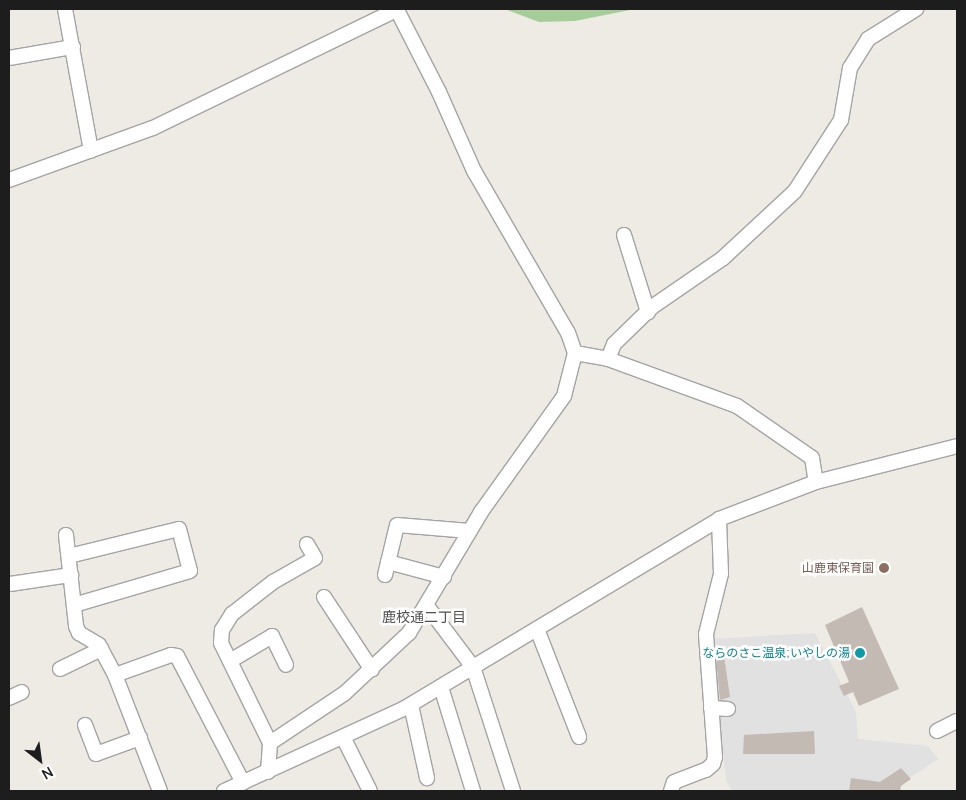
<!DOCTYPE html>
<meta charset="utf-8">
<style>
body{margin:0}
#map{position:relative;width:966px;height:800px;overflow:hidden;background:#eeebe4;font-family:Manrope,"Noto Sans JP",sans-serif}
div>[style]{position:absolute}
.forest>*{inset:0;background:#a6cd99}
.parking>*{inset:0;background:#e1e1e1}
.building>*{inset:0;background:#c3bab3}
.roads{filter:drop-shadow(1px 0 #a4a4a4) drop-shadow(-1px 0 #a4a4a4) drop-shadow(0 1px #a4a4a4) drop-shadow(0 -1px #a4a4a4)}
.minor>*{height:14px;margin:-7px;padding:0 7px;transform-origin:7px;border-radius:7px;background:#fff}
.dots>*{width:14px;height:14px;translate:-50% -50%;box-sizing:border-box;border:2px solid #fff;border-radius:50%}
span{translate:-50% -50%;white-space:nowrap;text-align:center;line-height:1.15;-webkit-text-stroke:5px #fff;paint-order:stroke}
.education-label{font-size:12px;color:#785e54}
.right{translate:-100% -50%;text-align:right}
.culture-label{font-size:12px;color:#0d838f}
.neighbourhood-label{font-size:14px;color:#505050}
.frame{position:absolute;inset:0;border:10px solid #1d1d1d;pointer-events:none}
.north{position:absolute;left:15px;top:735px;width:50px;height:50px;-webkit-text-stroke:4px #fff;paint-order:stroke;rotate:150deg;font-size:14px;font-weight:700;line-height:20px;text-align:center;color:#1d1d1d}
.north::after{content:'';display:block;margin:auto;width:18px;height:22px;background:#1d1d1d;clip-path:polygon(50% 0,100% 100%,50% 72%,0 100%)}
</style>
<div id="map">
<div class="forest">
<i style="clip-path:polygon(505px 9px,635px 9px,575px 21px,539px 22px)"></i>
</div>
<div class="parking">
<i style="clip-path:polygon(815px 633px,856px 712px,858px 739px,928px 746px,938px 759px,890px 791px,732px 791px,726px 781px,711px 639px)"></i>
</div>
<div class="building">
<i style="clip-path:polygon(862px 607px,899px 689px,859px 706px,853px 692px,844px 696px,839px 686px,849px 682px,825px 625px)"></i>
<i style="clip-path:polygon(724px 656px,730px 697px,720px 700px,716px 657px)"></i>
<i style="clip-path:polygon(814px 731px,815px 754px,743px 754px,744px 735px)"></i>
<i style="clip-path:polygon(901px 768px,911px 779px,901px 786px,900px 791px,849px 791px,851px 778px,880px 782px)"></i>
</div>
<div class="roads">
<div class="minor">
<i style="left:65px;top:9px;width:144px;rotate:79.6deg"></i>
<i style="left:9px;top:58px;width:65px;rotate:-9.8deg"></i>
<i style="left:9px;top:180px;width:153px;rotate:-19.9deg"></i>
<i style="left:153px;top:128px;width:272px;rotate:-25.9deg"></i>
<i style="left:624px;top:235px;width:81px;rotate:72.7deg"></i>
<i style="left:575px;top:353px;width:34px;rotate:10deg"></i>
<i style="left:608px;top:359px;width:137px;rotate:20deg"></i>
<i style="left:737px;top:406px;width:91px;rotate:34.7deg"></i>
<i style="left:812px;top:458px;width:24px;rotate:81deg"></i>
<i style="left:608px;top:359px;width:16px;rotate:-68deg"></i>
<i style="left:614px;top:344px;width:53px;rotate:-44.2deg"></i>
<i style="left:652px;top:307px;width:86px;rotate:-34.6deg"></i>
<i style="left:723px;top:258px;width:98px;rotate:-42.9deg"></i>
<i style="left:795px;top:191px;width:85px;rotate:-57.1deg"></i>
<i style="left:841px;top:120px;width:53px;rotate:-80.2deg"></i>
<i style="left:850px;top:68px;width:34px;rotate:-58deg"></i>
<i style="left:868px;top:39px;width:57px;rotate:-32deg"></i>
<i style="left:66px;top:535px;width:92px;rotate:83.7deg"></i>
<i style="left:76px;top:626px;width:8px;rotate:67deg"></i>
<i style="left:79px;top:633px;width:23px;rotate:31deg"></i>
<i style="left:99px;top:645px;width:34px;rotate:62deg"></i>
<i style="left:115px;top:675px;width:124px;rotate:68.8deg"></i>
<i style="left:69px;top:556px;width:113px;rotate:-13.8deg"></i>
<i style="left:179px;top:529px;width:43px;rotate:75.3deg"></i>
<i style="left:190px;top:571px;width:121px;rotate:163.7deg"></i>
<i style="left:388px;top:562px;width:58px;rotate:15deg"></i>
<i style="left:385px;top:575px;width:51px;rotate:-76.5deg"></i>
<i style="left:397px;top:525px;width:73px;rotate:4.7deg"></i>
<i style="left:10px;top:584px;width:62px;rotate:-8.4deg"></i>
<i style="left:324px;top:597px;width:87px;rotate:56.7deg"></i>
<i style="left:427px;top:606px;width:76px;rotate:53deg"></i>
<i style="left:473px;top:667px;width:130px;rotate:72.1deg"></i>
<i style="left:537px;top:629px;width:116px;rotate:68.7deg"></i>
<i style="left:230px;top:661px;width:49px;rotate:-30.8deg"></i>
<i style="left:272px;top:636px;width:32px;rotate:64deg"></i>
<i style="left:60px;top:669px;width:46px;rotate:-26deg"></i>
<i style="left:115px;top:675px;width:59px;rotate:-19.7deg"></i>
<i style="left:171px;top:655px;width:6px;rotate:9deg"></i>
<i style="left:177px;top:656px;width:143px;rotate:62.5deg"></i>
<i style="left:441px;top:687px;width:109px;rotate:72.9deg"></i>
<i style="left:9px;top:698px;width:14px;rotate:-25deg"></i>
<i style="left:411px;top:705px;width:75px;rotate:77.6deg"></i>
<i style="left:711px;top:708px;width:17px;rotate:3deg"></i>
<i style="left:85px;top:725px;width:31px;rotate:69deg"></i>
<i style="left:96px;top:754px;width:47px;rotate:-20deg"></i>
<i style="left:937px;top:731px;width:22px;rotate:-27deg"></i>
<i style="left:343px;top:737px;width:60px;rotate:63.4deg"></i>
<i style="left:270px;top:743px;width:111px;rotate:-116.1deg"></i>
<i style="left:221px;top:643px;width:13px;rotate:-86deg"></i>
<i style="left:222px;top:630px;width:19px;rotate:-58deg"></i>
<i style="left:232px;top:614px;width:52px;rotate:-38deg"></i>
<i style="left:273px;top:582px;width:48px;rotate:-29.7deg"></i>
<i style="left:315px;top:558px;width:16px;rotate:-120deg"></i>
<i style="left:268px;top:772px;width:29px;rotate:-86deg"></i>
<i style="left:270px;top:743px;width:90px;rotate:-33.7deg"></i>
<i style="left:345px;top:693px;width:88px;rotate:-43.2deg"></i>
<i style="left:409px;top:633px;width:141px;rotate:-59.2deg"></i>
<i style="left:481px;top:512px;width:143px;rotate:-54.4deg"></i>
<i style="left:564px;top:396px;width:44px;rotate:-75.7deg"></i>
<i style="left:575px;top:353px;width:21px;rotate:-109deg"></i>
<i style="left:568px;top:333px;width:187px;rotate:-120.1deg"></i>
<i style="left:474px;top:171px;width:86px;rotate:-113.9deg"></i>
<i style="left:439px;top:92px;width:92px;rotate:-117.1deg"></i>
<i style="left:224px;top:791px;width:199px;rotate:-24.6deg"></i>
<i style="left:405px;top:708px;width:366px;rotate:-31deg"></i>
<i style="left:719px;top:519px;width:104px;rotate:-20.9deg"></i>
<i style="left:816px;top:482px;width:146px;rotate:-14.3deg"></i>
<i style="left:671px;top:791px;width:9px;rotate:-72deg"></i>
<i style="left:674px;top:782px;width:34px;rotate:-21deg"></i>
<i style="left:706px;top:770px;width:9px;rotate:-41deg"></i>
<i style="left:713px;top:764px;width:7px;rotate:-74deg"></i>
<i style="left:715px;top:757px;width:123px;rotate:-94.2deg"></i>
<i style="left:706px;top:634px;width:62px;rotate:-76deg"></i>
<i style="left:721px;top:574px;width:55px;rotate:-92.1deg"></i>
</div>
</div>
<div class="dots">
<i style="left:884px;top:568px;background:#8d6e63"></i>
<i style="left:860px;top:653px;background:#0f9aa8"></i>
</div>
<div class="education-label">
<span class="right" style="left:874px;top:568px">山鹿東保育園</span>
</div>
<div class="culture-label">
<span class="right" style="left:850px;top:653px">ならのさこ温泉;いやしの湯</span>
</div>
<div class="neighbourhood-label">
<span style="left:424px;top:617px">鹿校通二丁目</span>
</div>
<div class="frame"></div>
<div class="north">N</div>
</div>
